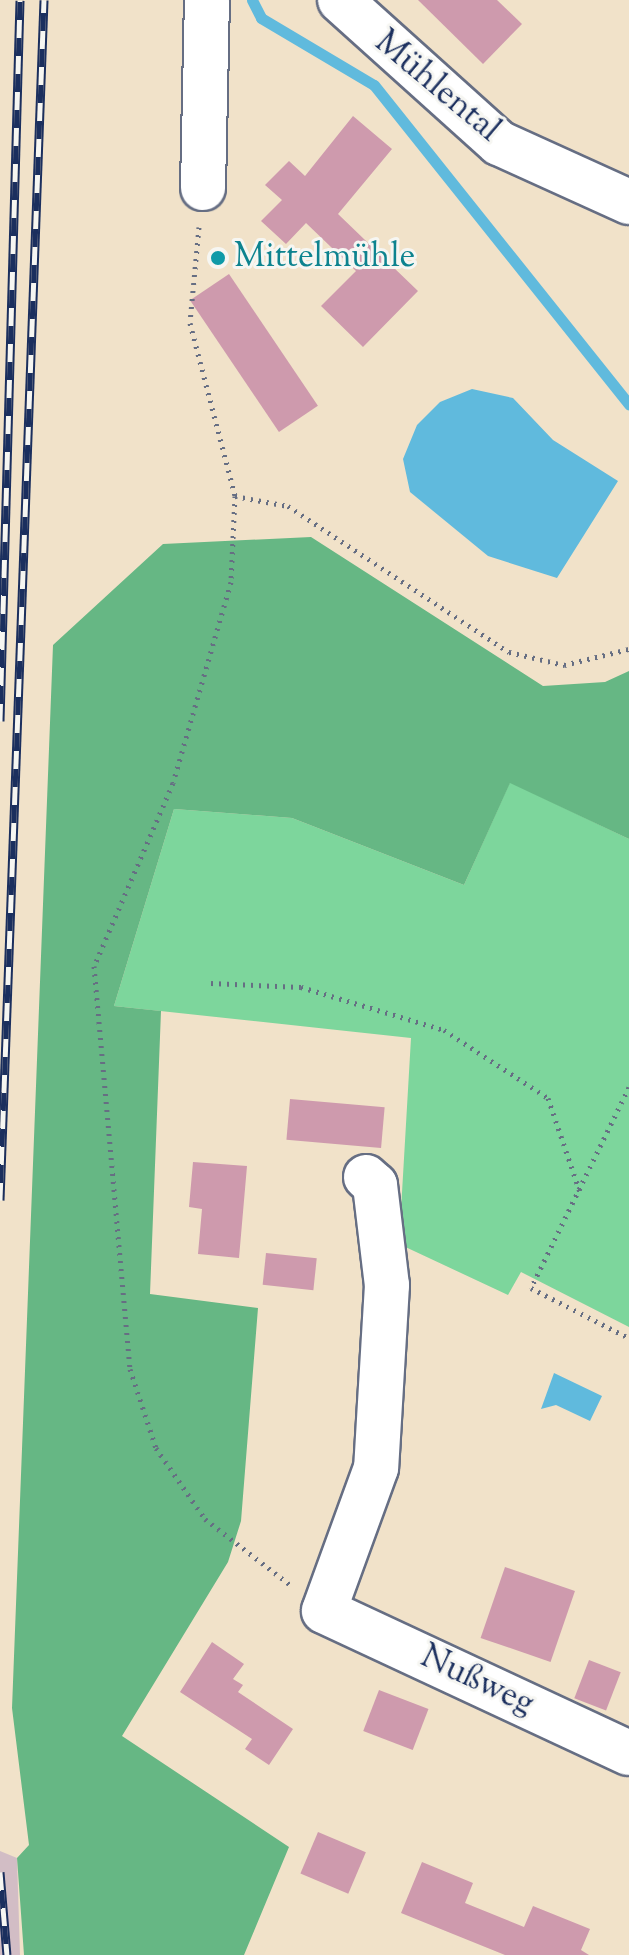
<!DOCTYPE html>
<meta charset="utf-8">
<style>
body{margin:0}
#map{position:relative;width:629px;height:1955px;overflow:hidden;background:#f1e2c9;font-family:"Sorts Mill Goudy",serif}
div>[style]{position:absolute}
.industrial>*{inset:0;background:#d2bdc5}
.green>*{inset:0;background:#7dd69c}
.forest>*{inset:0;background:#66b784}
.water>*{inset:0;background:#60badd}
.stream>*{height:11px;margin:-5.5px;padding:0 5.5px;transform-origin:5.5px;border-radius:5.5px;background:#60badd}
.building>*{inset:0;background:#ce9aad;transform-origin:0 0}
.path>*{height:5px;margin-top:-2.5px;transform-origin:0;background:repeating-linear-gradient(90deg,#666e83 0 2px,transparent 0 8px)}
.roads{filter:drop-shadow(2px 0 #666e83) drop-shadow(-2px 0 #666e83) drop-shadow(0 2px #666e83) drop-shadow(0 -2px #666e83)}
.minor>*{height:44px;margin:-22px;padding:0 22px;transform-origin:22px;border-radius:22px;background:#fff}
.rail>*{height:9px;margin-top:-4.5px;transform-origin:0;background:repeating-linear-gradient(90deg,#f6f6f2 0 18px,#1b2f5e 0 36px);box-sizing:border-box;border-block:2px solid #1b2f5e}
.dots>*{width:22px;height:22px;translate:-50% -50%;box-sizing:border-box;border:4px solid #f6f6f2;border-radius:50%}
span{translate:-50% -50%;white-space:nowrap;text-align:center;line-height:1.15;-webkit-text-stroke:6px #f6f6f2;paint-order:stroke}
.street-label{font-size:34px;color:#1b2f5e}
.culture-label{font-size:34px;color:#0d838f}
.left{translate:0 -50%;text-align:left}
</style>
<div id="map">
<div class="industrial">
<i style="clip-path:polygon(0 1851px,17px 1858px,20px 1955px,0 1955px)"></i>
</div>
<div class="green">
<i style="clip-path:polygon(510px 782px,629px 839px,629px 1327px,521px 1272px,508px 1295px,399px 1244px,411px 1038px,114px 1006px,174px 809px,292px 818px,464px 885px)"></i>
</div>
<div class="forest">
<i style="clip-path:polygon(311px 537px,543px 686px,605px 682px,629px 671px,629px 839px,510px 783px,464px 885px,292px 818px,174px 809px,114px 1006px,161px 1011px,150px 1294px,258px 1308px,241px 1521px,228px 1562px,122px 1736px,289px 1847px,244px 1955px,24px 1955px,17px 1858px,29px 1845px,12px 1708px,53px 645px,163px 544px)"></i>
</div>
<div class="water">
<i style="clip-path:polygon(472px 389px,513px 398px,553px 440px,618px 481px,557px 578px,488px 556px,410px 492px,403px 459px,417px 425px,440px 402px)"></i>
<i style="clip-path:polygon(554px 1373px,602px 1396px,590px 1421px,556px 1405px,541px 1409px)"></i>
</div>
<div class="stream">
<i style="left:252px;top:0;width:20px;rotate:63deg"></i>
<i style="left:261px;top:18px;width:131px;rotate:30.7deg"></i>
<i style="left:374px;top:85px;width:409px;rotate:51.4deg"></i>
</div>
<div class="building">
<i style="clip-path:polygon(418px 0,497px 0,522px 24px,483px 64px)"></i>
<i style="clip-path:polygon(353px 116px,392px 149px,338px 214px,418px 291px,363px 347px,321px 306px,356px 271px,306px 223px,286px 244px,261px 221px,282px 200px,265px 185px,289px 161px,305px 176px)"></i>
<i style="left:229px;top:274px;width:159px;height:47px;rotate:56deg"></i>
<i style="left:290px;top:1099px;width:95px;height:41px;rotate:5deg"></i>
<i style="clip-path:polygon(193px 1162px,247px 1166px,239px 1258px,198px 1254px,202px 1209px,189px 1207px)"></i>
<i style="left:266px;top:1253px;width:51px;height:32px;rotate:6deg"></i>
<i style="left:505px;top:1567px;width:74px;height:75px;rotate:19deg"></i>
<i style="clip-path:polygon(212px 1642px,244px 1664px,233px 1679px,243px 1685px,238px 1692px,293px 1729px,269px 1765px,245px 1749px,252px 1739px,180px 1692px)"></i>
<i style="left:589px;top:1660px;width:34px;height:41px;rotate:21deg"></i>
<i style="left:379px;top:1690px;width:53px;height:44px;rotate:21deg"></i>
<i style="left:318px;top:1832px;width:52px;height:45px;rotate:23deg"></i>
<i style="clip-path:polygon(422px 1862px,473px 1883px,465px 1903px,524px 1927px,533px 1906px,590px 1929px,581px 1950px,589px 1955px,505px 1955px,401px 1913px)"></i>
</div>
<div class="path">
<i style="left:199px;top:227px;width:96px;rotate:95.4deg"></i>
<i style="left:190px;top:323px;width:179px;rotate:75.4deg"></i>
<i style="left:235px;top:496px;width:54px;rotate:10.7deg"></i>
<i style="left:288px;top:506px;width:265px;rotate:33.5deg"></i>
<i style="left:509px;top:652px;width:57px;rotate:13.3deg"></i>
<i style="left:564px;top:665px;width:67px;rotate:-13.8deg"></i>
<i style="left:235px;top:496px;width:86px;rotate:92.7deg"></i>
<i style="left:231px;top:582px;width:209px;rotate:106.1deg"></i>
<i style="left:173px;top:783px;width:199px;rotate:113.3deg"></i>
<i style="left:94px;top:966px;width:405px;rotate:84.9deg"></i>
<i style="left:130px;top:1369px;width:83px;rotate:71.8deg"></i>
<i style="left:156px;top:1448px;width:86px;rotate:55.4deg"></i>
<i style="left:205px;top:1519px;width:111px;rotate:37.7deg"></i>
<i style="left:211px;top:983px;width:90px;rotate:2.5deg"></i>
<i style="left:301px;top:987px;width:149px;rotate:16.7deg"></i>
<i style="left:444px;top:1030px;width:124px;rotate:33.2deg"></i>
<i style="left:548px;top:1098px;width:99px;rotate:71.2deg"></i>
<i style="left:629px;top:1087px;width:224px;rotate:116deg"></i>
<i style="left:531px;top:1288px;width:110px;rotate:27deg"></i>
</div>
<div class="roads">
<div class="minor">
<i style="left:340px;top:0;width:214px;rotate:42deg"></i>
<i style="left:499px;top:143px;width:143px;rotate:24.4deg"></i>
<i style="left:203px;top:188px;width:188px;rotate:-88.8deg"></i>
<i style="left:366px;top:1177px;width:12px;rotate:42deg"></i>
<i style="left:375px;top:1185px;width:101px;rotate:83.2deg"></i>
<i style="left:387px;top:1285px;width:183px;rotate:93.4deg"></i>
<i style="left:376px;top:1468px;width:152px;rotate:110deg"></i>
<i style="left:324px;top:1611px;width:336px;rotate:25deg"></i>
</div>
</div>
<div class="rail">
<i style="left:0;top:721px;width:721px;rotate:-88.41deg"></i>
<i style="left:0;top:1200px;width:1201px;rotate:-87.9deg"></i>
<i style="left:0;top:1872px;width:83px;rotate:85.2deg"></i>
</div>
<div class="dots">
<i style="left:218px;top:258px;background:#0f9aa8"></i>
</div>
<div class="street-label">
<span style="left:437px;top:87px;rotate:40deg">Mühlental</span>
<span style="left:477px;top:1681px;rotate:25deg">Nußweg</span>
</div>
<div class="culture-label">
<span class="left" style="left:234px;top:258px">Mittelmühle</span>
</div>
</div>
